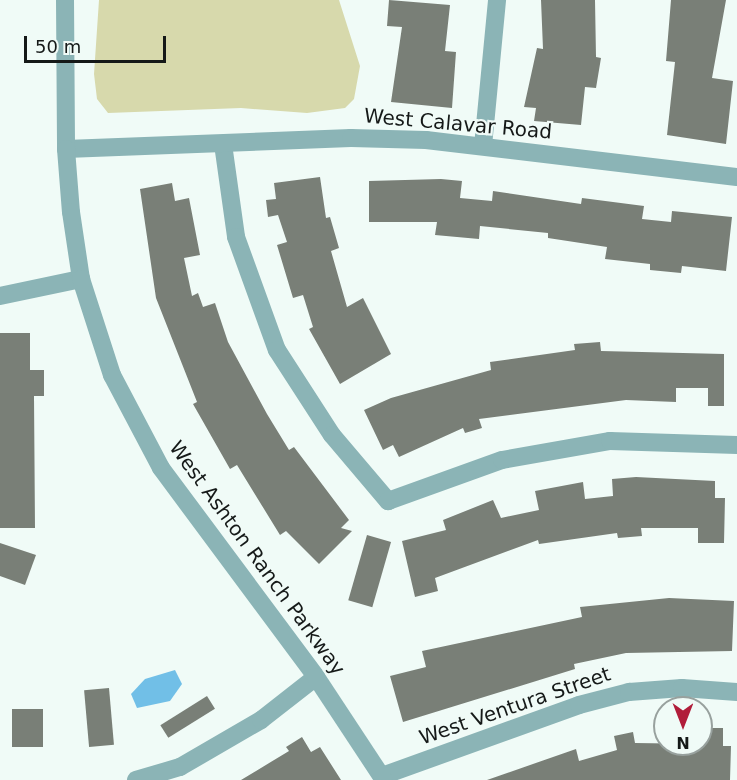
<!DOCTYPE html>
<style>
body{margin:0}
#map{position:relative;width:737px;height:780px;overflow:hidden;background:#f0fbf7;font-family:"DejaVu Sans",sans-serif}
div>[style]{position:absolute}
.green>*{inset:0;background:#d7d9ac}
.water>*{inset:0;background:#71bfe7}
.building>*{inset:0;background:#797f77;transform-origin:0 0}
.minor>*{height:18px;margin:-9px;padding:0 9px;transform-origin:9px;border-radius:9px;background:#8bb4b6}
.tertiary>*{height:18px;margin:-9px;padding:0 9px;transform-origin:9px;border-radius:9px;background:#8bb4b6}
span{translate:-50% -50%;white-space:nowrap;text-align:center;line-height:1.15;-webkit-text-stroke:4.5px #f0fbf7;paint-order:stroke}
.street-label{font-size:20px;color:#151918}
.north{position:absolute;left:653px;top:696px;width:60px;height:60px;box-sizing:border-box;background:#f0fbf7;border:2px solid #98a19e;border-radius:50%;rotate:180deg;font-size:16px;font-weight:700;line-height:24px;text-align:center;color:#151918}
.north::after{content:'';display:block;margin:auto;width:21px;height:27px;background:#b11d3a;clip-path:polygon(50% 0,100% 100%,50% 72%,0 100%)}
.scale{position:absolute;left:24px;top:36px;width:142px;height:27px;box-sizing:border-box;border:3px solid #151918;border-top:0;padding-left:8px;font-size:18px;line-height:21px;white-space:nowrap;color:#151918;-webkit-text-stroke:4px #f0fbf7;paint-order:stroke}
</style>
<div id="map">
<div class="green">
<i style="clip-path:polygon(99px 0,339px 0,360px 66px,354px 99px,345px 108px,307px 113px,241px 108px,108px 113px,97px 99px,94px 74px)"></i>
</div>
<div class="water">
<i style="clip-path:polygon(175px 670px,182px 684px,170px 701px,137px 708px,131px 694px,145px 679px)"></i>
</div>
<div class="building">
<i style="clip-path:polygon(389px 0,450px 5px,445px 51px,456px 52px,452px 108px,391px 102px,402px 27px,387px 26px)"></i>
<i style="clip-path:polygon(541px 0,595px 0,596px 57px,601px 58px,596px 88px,585px 87px,581px 125px,534px 121px,536px 108px,524px 107px,537px 48px,543px 49px)"></i>
<i style="clip-path:polygon(671px 0,726px 0,712px 78px,733px 81px,726px 144px,667px 135px,675px 62px,666px 61px)"></i>
<i style="clip-path:polygon(320px 177px,326px 218px,330px 217px,339px 248px,331px 251px,347px 307px,363px 298px,391px 354px,340px 384px,309px 329px,313px 327px,303px 295px,293px 298px,277px 245px,287px 242px,278px 215px,268px 217px,266px 200px,276px 199px,274px 183px)"></i>
<i style="clip-path:polygon(441px 179px,462px 181px,460px 198px,492px 201px,493px 191px,581px 204px,582px 198px,644px 206px,642px 219px,671px 222px,672px 211px,732px 217px,726px 271px,682px 266px,681px 273px,650px 270px,650px 264px,605px 259px,607px 247px,548px 238px,548px 233px,480px 226px,479px 239px,435px 235px,437px 222px,369px 222px,369px 181px)"></i>
<i style="clip-path:polygon(172px 183px,175px 201px,189px 198px,200px 255px,184px 258px,192px 296px,198px 293px,203px 307px,215px 303px,228px 342px,267px 414px,289px 450px,294px 447px,349px 520px,341px 528px,352px 531px,319px 564px,286px 531px,280px 535px,237px 465px,230px 469px,193px 404px,197px 402px,156px 298px,140px 189px)"></i>
<i style="clip-path:polygon(0 333px,30px 333px,30px 370px,44px 370px,44px 396px,34px 396px,35px 528px,0 528px)"></i>
<i style="clip-path:polygon(600px 342px,601px 351px,724px 354px,724px 406px,708px 406px,708px 388px,676px 388px,676px 402px,626px 400px,479px 419px,482px 428px,465px 433px,463px 428px,399px 457px,393px 445px,383px 450px,364px 410px,391px 398px,491px 370px,490px 362px,575px 350px,574px 344px)"></i>
<i style="clip-path:polygon(636px 477px,715px 481px,715px 498px,725px 498px,724px 543px,698px 543px,698px 528px,641px 528px,642px 536px,618px 538px,617px 533px,539px 544px,538px 540px,435px 578px,438px 591px,415px 597px,402px 541px,446px 530px,443px 520px,493px 500px,501px 518px,539px 510px,535px 491px,583px 482px,585px 499px,613px 496px,612px 479px)"></i>
<i style="left:367px;top:535px;width:25px;height:68px;rotate:16deg"></i>
<i style="clip-path:polygon(0 543px,36px 555px,25px 585px,0 576px)"></i>
<i style="clip-path:polygon(669px 598px,734px 601px,732px 651px,626px 653px,574px 664px,575px 669px,403px 722px,390px 676px,426px 667px,422px 651px,582px 617px,580px 607px)"></i>
<i style="left:109px;top:688px;width:57px;height:25px;rotate:85deg"></i>
<i style="left:207px;top:696px;width:15px;height:55px;rotate:58deg"></i>
<i style="left:12px;top:709px;width:31px;height:38px"></i>
<i style="clip-path:polygon(705px 728px,723px 728px,723px 746px,731px 746px,730px 780px,487px 780px,576px 749px,579px 761px,617px 750px,614px 736px,633px 732px,635px 743px,704px 744px)"></i>
<i style="clip-path:polygon(302px 737px,311px 752px,320px 747px,341px 780px,241px 780px,289px 751px,286px 747px)"></i>
</div>
<div class="minor">
<i style="left:223px;top:144px;width:94px;rotate:82deg"></i>
<i style="left:236px;top:237px;width:120px;rotate:70.1deg"></i>
<i style="left:277px;top:350px;width:101px;rotate:57.1deg"></i>
<i style="left:332px;top:435px;width:87px;rotate:49.7deg"></i>
<i style="left:388px;top:501px;width:121px;rotate:-19.8deg"></i>
<i style="left:502px;top:460px;width:110px;rotate:-10deg"></i>
<i style="left:610px;top:441px;width:127px;rotate:1.8deg"></i>
<i style="left:483px;top:146px;width:147px;rotate:-84.5deg"></i>
<i style="left:66px;top:149px;width:285px;rotate:-2.2deg"></i>
<i style="left:351px;top:138px;width:75px;rotate:1.5deg"></i>
<i style="left:426px;top:140px;width:313px;rotate:6.8deg"></i>
<i style="left:0;top:296px;width:83px;rotate:-11.9deg"></i>
<i style="left:382px;top:776px;width:209px;rotate:-19.8deg"></i>
<i style="left:579px;top:705px;width:52px;rotate:-14.6deg"></i>
<i style="left:629px;top:692px;width:53px;rotate:-4.3deg"></i>
<i style="left:682px;top:688px;width:55px;rotate:4.2deg"></i>
<i style="left:136px;top:780px;width:46px;rotate:-16.5deg"></i>
<i style="left:180px;top:767px;width:94px;rotate:-30.1deg"></i>
<i style="left:261px;top:720px;width:70px;rotate:-38deg"></i>
</div>
<div class="tertiary">
<i style="left:65px;top:0;width:149px;rotate:89.6deg"></i>
<i style="left:66px;top:149px;width:63px;rotate:85.5deg"></i>
<i style="left:71px;top:212px;width:68px;rotate:81.5deg"></i>
<i style="left:81px;top:279px;width:101px;rotate:72.1deg"></i>
<i style="left:112px;top:375px;width:105px;rotate:62.2deg"></i>
<i style="left:161px;top:468px;width:260px;rotate:53.4deg"></i>
<i style="left:316px;top:677px;width:123px;rotate:56.6deg"></i>
</div>
<div class="street-label">
<span style="left:458px;top:124px;rotate:5deg">West Calavar Road</span>
<span style="left:257px;top:558px;rotate:54deg">West Ashton Ranch Parkway</span>
<span style="left:515px;top:706px;rotate:-19deg">West Ventura Street</span>
</div>
<div class="north">N</div>
<div class="scale">50 m</div>
</div>
